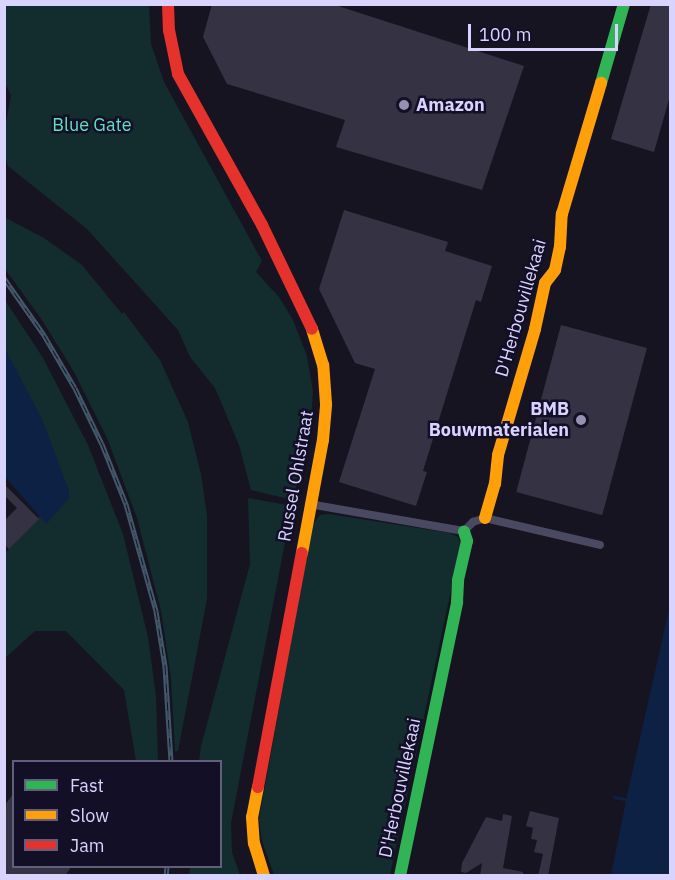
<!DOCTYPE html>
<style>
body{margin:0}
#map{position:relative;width:675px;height:880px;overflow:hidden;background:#161421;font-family:"IBM Plex Sans",sans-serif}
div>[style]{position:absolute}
.green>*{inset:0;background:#132c2d}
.water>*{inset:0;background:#0d2144}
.stream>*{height:3px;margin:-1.5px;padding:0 1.5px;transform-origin:1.5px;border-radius:1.5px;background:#0d2144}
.building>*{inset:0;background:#343243;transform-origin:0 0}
.street>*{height:8px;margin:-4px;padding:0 4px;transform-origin:4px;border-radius:4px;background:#4a4962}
.fast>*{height:12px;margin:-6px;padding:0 6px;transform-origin:6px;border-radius:6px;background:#30b455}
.slow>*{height:12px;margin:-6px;padding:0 6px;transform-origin:6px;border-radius:6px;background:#ff9f0a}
.jam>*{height:12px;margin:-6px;padding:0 6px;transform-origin:6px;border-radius:6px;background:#e5322d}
.rail>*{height:5px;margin-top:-2.5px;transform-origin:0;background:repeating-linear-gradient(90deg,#130f26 0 9px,#43596b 0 18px);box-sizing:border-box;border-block:2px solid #43596b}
.dots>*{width:16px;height:16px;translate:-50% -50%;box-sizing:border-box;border:3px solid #130f26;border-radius:50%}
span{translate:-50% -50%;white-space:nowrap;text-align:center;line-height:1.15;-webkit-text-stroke:5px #130f26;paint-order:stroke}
.poi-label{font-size:18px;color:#d9d4ff;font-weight:700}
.left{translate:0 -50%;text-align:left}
.right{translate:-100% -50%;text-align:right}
.park-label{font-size:18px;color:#5fe0c0}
.street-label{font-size:18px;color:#d9d4ff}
.frame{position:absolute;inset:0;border:6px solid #d9d4ff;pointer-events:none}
.legend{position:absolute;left:12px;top:760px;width:210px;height:108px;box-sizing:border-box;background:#130f26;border:2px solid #625e7d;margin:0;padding:8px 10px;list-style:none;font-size:18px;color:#d9d4ff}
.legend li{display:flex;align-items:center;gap:12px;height:30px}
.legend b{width:30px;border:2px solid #625e7d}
.scale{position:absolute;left:468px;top:24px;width:150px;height:27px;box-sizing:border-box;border:3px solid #d9d4ff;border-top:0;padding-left:8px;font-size:18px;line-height:21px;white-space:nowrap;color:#d9d4ff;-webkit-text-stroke:4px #130f26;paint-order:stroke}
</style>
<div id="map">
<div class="green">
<i style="clip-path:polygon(4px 5px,149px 5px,151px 44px,164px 82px,262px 261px,256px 272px,279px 297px,293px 320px,307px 356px,313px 391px,311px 426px,293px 500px,251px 490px,239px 445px,215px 388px,190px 357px,178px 330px,87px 229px,8px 166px,5px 157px,4px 133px,11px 96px,5px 83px)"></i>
<i style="clip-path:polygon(4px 217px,44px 238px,82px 265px,122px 314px,124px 312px,160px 360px,188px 422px,201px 474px,207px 515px,207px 599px,178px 751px,175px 751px,171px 678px,161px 611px,137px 518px,107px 438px,74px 372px,42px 320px,5px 269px)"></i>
<i style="clip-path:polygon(5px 300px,43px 358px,88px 445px,123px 534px,148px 637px,156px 696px,158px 761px,136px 761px,124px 690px,66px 631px,35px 631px,5px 658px,5px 553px,60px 495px,5px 371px)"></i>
<i style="clip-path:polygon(248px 498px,292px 506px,231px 823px,232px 852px,240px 875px,189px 875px,190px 867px,220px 866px,220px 762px,199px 761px,201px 746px,250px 564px)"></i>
<i style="clip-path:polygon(329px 514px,450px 533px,458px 537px,461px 544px,390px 875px,274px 875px,262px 841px,259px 819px,312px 526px,320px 515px)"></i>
</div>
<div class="water">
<i style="clip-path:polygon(5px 349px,42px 419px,69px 491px,69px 498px,46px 524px,5px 477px)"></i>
<i style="clip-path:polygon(670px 605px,670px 875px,611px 875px,628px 791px)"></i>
</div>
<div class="stream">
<i style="left:614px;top:797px;width:16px;rotate:11deg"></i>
</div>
<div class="building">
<i style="clip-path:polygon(212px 4px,332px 4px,524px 66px,482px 190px,336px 147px,345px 120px,227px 84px,203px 37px)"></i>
<i style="clip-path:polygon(651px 4px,670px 4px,670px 96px,654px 152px,611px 139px)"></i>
<i style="clip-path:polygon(344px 210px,448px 242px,445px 251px,492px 266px,481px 302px,476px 300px,423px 471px,427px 472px,416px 506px,339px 482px,375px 369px,355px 363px,319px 289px)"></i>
<i style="left:561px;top:325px;width:89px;height:173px;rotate:15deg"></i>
<i style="clip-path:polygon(4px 484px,39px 519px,9px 549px,4px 544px,4px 521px,17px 508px,4px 495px)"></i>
<i style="clip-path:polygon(14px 793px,14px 867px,71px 867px,65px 876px,4px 876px,4px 806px)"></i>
<i style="clip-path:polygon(530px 811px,559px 818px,548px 876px,538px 876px,543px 854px,534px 852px,537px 840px,531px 839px,533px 828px,526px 826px)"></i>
<i style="clip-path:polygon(503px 814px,512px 816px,503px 868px,523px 872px,523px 876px,480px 876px,482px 863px,466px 873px,461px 872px,462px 863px,486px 817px,502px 821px)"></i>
</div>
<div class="street">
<i style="left:309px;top:504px;width:157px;rotate:9.9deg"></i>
<i style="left:464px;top:531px;width:13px;rotate:-45deg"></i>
<i style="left:473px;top:522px;width:13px;rotate:-18deg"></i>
<i style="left:485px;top:518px;width:118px;rotate:13.2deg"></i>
</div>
<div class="fast">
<i style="left:601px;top:83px;width:82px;rotate:-73.8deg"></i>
<i style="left:400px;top:876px;width:280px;rotate:-78.2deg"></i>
<i style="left:457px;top:602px;width:22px;rotate:-87deg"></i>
<i style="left:458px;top:580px;width:40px;rotate:-77deg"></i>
<i style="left:467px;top:541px;width:10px;rotate:-107deg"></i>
</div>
<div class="slow">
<i style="left:485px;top:518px;width:35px;rotate:-74deg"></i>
<i style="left:495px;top:484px;width:29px;rotate:-84deg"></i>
<i style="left:498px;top:455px;width:131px;rotate:-73.6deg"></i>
<i style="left:535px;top:329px;width:47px;rotate:-77.7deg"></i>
<i style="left:545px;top:283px;width:16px;rotate:-52deg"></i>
<i style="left:555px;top:270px;width:24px;rotate:-78deg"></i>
<i style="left:560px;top:247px;width:33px;rotate:-87deg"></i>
<i style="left:562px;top:214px;width:137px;rotate:-73.4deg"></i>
<i style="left:302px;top:553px;width:115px;rotate:-79.5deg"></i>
<i style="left:323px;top:440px;width:36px;rotate:-85deg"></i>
<i style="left:326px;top:404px;width:39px;rotate:-94deg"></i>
<i style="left:323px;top:365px;width:38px;rotate:-107deg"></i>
<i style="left:258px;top:787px;width:31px;rotate:101deg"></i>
<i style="left:252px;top:817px;width:26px;rotate:86deg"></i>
<i style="left:254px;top:843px;width:34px;rotate:73deg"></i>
</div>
<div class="jam">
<i style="left:168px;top:4px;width:26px;rotate:88deg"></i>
<i style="left:169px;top:30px;width:45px;rotate:78.4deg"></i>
<i style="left:178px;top:74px;width:173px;rotate:60.9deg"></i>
<i style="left:262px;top:225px;width:115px;rotate:64.3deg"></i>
<i style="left:258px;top:787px;width:238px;rotate:-79.4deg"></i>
</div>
<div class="rail">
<i style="left:4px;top:278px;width:70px;rotate:54.9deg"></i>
<i style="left:44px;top:335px;width:61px;rotate:59.7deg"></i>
<i style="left:75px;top:388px;width:62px;rotate:64.3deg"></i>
<i style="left:102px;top:444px;width:65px;rotate:68.2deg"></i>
<i style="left:126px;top:504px;width:111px;rotate:74.3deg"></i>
<i style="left:156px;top:611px;width:56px;rotate:80.7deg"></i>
<i style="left:165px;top:666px;width:96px;rotate:86.4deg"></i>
<i style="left:166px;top:876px;width:10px;rotate:-84deg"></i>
</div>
<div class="dots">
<i style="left:404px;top:105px;background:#9591b1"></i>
<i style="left:581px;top:420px;background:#9591b1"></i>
</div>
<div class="poi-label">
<span class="left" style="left:416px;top:105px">Amazon</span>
<span class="right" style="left:569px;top:420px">BMB<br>Bouwmaterialen</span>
</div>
<div class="park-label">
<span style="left:92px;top:125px">Blue Gate</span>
</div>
<div class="street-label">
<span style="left:521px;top:308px;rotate:-74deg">D'Herbouvillekaai</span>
<span style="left:296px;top:476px;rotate:-80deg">Russel Ohlstraat</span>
<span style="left:400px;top:788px;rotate:-78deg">D'Herbouvillekaai</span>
</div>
<div class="frame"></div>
<ul class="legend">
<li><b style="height:8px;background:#30b455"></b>Fast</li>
<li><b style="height:8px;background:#ff9f0a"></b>Slow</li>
<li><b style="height:8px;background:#e5322d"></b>Jam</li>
</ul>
<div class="scale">100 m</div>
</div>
